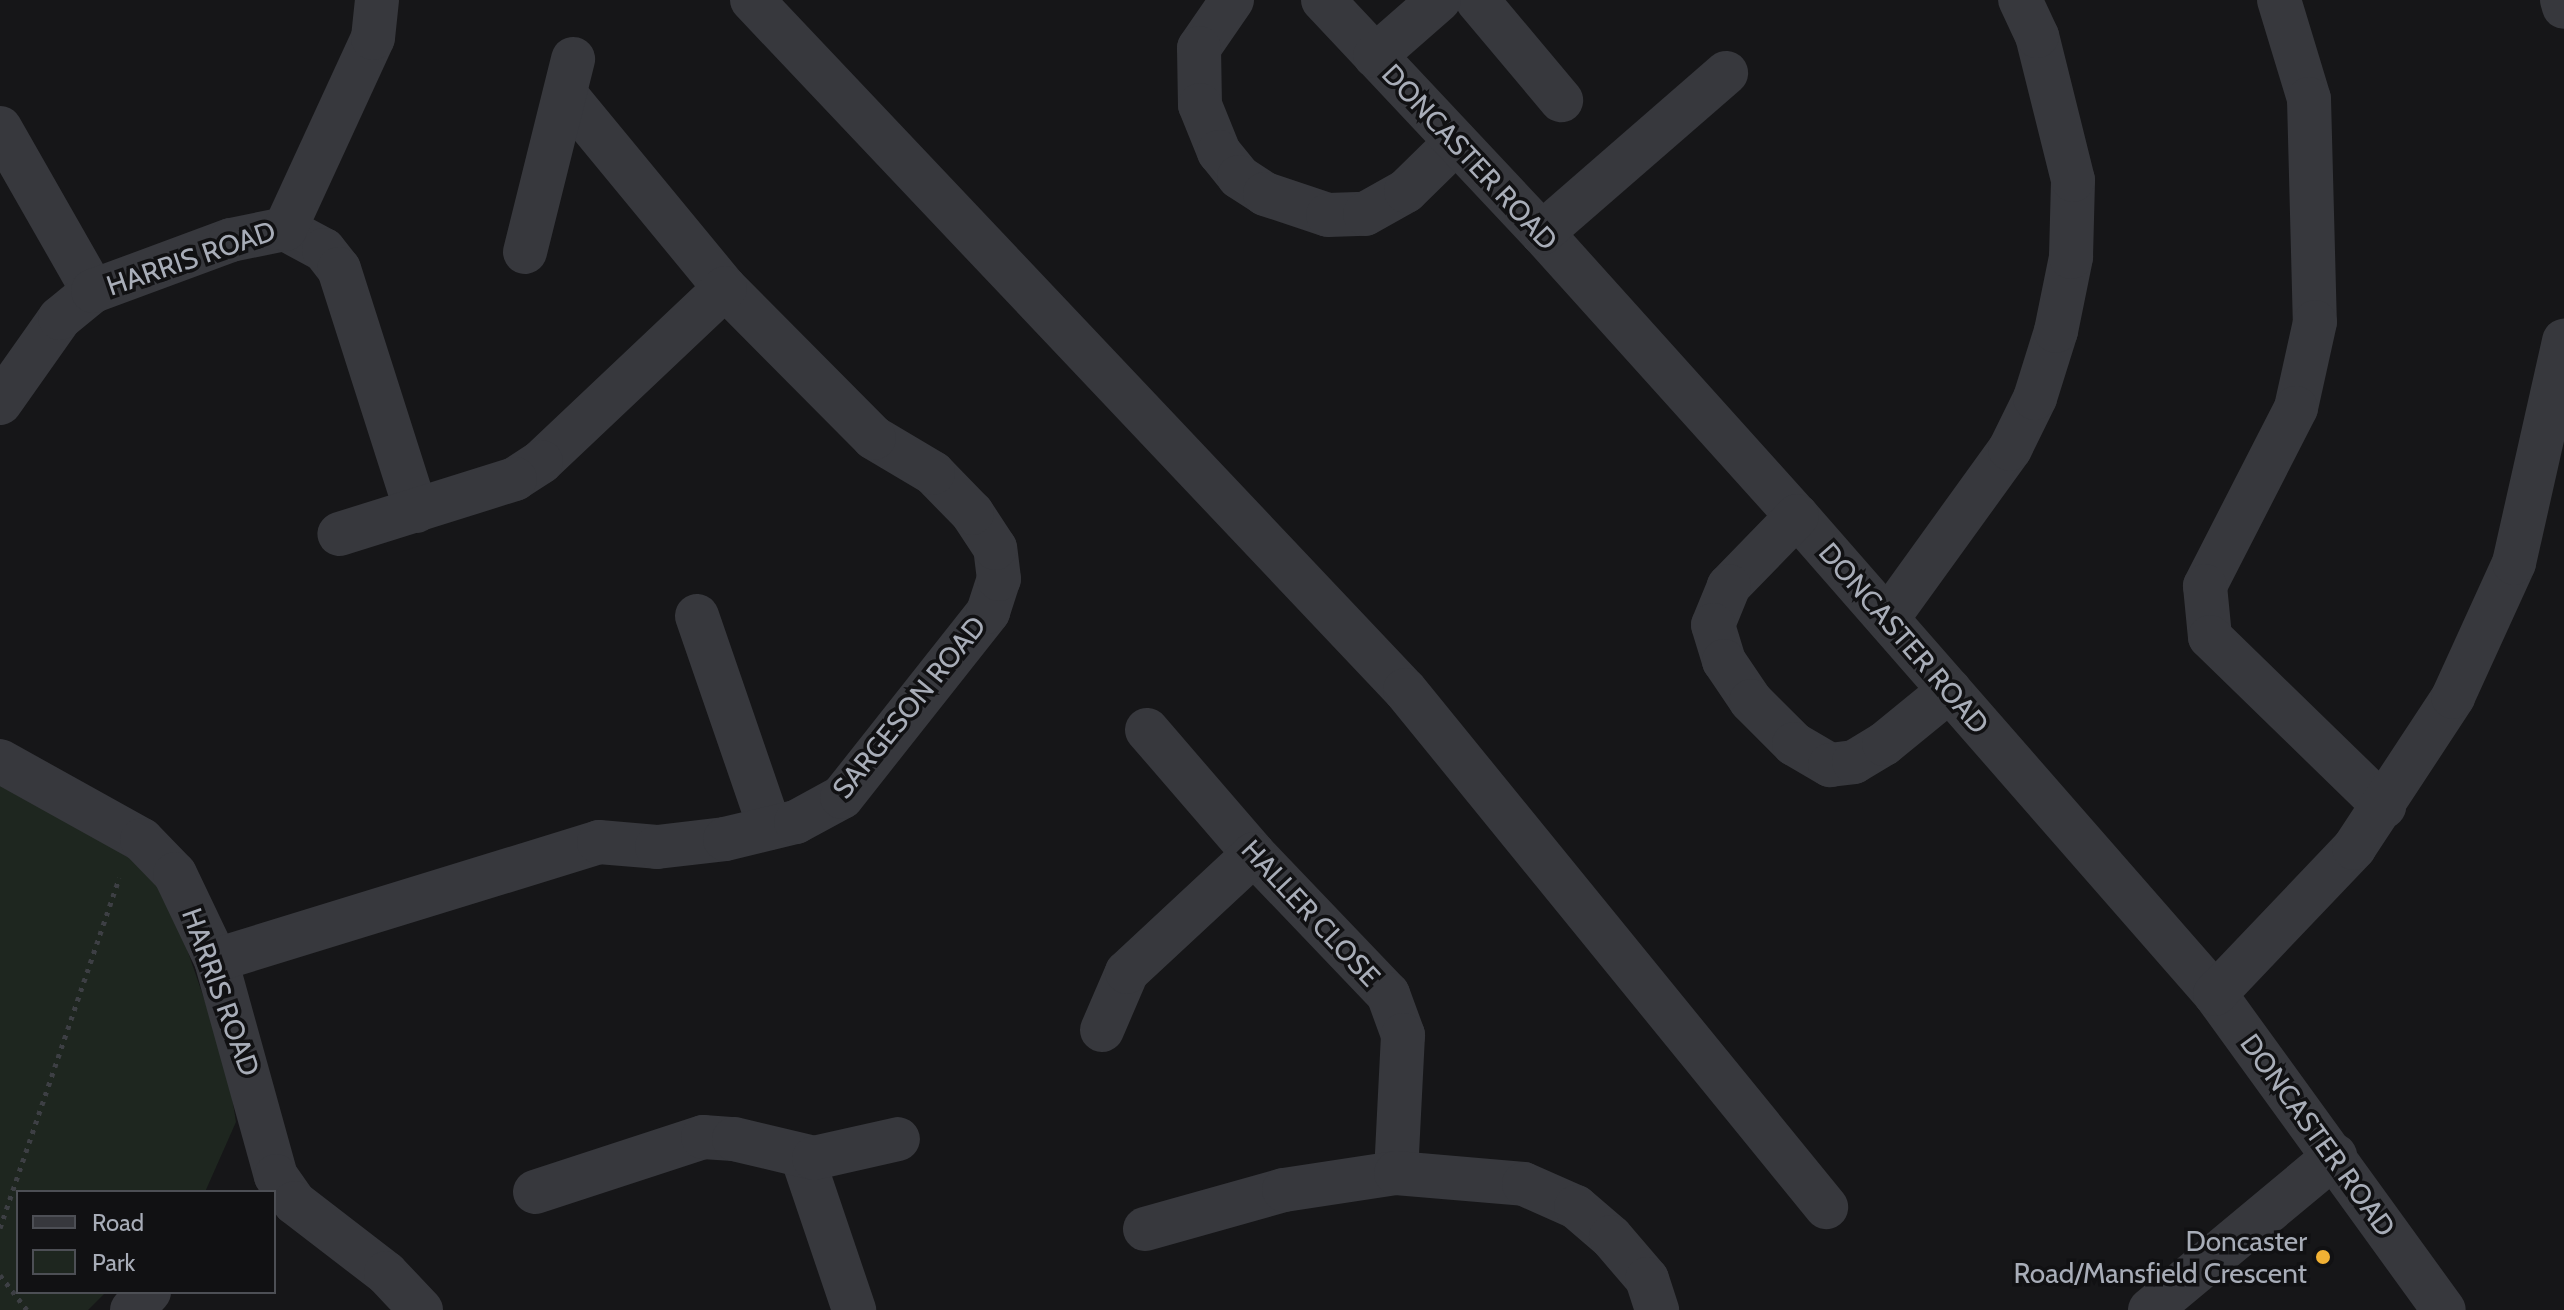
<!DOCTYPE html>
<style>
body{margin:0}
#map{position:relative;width:2564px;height:1310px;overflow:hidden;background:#161618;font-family:Cabin,sans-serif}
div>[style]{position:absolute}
.green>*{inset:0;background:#1e261f}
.path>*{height:5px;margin-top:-2.5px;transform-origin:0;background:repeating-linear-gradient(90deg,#3d3f44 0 4px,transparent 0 10px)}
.minor>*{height:44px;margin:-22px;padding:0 22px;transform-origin:22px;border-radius:22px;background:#37383d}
.dots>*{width:22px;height:22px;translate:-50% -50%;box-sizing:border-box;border:4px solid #111113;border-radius:50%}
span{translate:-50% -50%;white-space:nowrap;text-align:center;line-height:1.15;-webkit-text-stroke:7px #111113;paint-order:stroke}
.street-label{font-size:28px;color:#a8adb8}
.poi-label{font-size:28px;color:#a8adb8}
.right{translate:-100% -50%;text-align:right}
.legend{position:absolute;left:16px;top:1190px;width:260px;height:104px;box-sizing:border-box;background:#111113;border:2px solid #4d4f55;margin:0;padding:10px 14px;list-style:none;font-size:24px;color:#a8adb8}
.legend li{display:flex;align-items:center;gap:16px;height:40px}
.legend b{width:40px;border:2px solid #4d4f55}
</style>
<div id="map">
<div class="green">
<i style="clip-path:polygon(0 779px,136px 862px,171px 903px,227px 1065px,236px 1122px,205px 1192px,18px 1192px,18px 1292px,106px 1292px,88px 1310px,0 1310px)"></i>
</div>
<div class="path">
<i style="left:0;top:1228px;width:370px;rotate:-71.2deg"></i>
<i style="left:0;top:1275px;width:44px;rotate:52.4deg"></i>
</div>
<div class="minor">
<i style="left:752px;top:0;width:950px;rotate:46.58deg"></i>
<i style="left:1405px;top:690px;width:667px;rotate:50.84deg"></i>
<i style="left:1232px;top:0;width:58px;rotate:124.5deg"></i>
<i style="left:1199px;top:48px;width:57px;rotate:89deg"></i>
<i style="left:1200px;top:105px;width:51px;rotate:68deg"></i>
<i style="left:1219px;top:152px;width:32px;rotate:51deg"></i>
<i style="left:1239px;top:177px;width:31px;rotate:33deg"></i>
<i style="left:1265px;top:194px;width:66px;rotate:18.4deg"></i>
<i style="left:1328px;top:215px;width:37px;rotate:-2deg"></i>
<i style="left:1365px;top:214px;width:47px;rotate:-29.3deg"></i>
<i style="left:1406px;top:191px;width:70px;rotate:-44.4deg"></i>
<i style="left:1323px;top:0;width:320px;rotate:46.8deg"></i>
<i style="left:1542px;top:233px;width:381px;rotate:48deg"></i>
<i style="left:1797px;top:516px;width:635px;rotate:48.83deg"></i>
<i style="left:2215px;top:994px;width:390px;rotate:54.1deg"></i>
<i style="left:1477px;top:0;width:131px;rotate:50deg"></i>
<i style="left:2279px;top:0;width:103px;rotate:73.1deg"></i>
<i style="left:2309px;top:99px;width:223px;rotate:88.5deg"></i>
<i style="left:2315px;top:322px;width:88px;rotate:102.5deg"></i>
<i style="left:2296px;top:408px;width:200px;rotate:117.1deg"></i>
<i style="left:2205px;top:586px;width:51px;rotate:84.4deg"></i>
<i style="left:2210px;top:637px;width:243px;rotate:44.2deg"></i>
<i style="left:2562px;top:0;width:7px;rotate:74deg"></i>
<i style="left:1375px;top:56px;width:85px;rotate:-41.2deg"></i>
<i style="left:565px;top:94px;width:251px;rotate:50.5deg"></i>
<i style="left:0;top:128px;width:188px;rotate:60.3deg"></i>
<i style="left:285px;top:229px;width:44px;rotate:28.3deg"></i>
<i style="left:324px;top:250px;width:24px;rotate:52deg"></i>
<i style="left:339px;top:269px;width:254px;rotate:72.3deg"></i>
<i style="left:1542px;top:233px;width:244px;rotate:-41deg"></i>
<i style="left:525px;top:252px;width:199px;rotate:-76deg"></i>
<i style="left:0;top:403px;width:104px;rotate:-54.8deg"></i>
<i style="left:60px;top:318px;width:43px;rotate:-39.3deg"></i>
<i style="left:93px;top:291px;width:147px;rotate:-20.3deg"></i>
<i style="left:231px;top:240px;width:55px;rotate:-11.5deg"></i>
<i style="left:285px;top:229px;width:210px;rotate:-65.3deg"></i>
<i style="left:373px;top:38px;width:38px;rotate:-84deg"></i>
<i style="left:1797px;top:516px;width:98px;rotate:134.2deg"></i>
<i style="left:1729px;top:586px;width:42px;rotate:112.3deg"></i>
<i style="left:1713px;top:625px;width:38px;rotate:73deg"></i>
<i style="left:1724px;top:661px;width:48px;rotate:56deg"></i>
<i style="left:1751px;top:701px;width:61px;rotate:45deg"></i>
<i style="left:1794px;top:744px;width:42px;rotate:30.3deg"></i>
<i style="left:1830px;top:765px;width:24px;rotate:-7deg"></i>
<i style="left:1854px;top:762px;width:35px;rotate:-31deg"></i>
<i style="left:1884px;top:744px;width:85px;rotate:-39.3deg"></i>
<i style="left:697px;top:616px;width:224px;rotate:71deg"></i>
<i style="left:1888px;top:618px;width:208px;rotate:-54.2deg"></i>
<i style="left:2010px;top:449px;width:57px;rotate:-63.9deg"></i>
<i style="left:2035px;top:398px;width:70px;rotate:-72.6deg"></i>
<i style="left:2056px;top:331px;width:76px;rotate:-78.5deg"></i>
<i style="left:2071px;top:257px;width:77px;rotate:-88.5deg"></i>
<i style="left:2073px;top:180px;width:148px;rotate:-104deg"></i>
<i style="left:2037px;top:36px;width:40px;rotate:-115deg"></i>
<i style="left:1147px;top:730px;width:164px;rotate:49.2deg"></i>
<i style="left:1254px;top:854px;width:194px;rotate:46.3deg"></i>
<i style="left:1388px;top:994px;width:44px;rotate:69.9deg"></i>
<i style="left:1403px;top:1035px;width:138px;rotate:92.9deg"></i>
<i style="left:0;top:761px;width:162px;rotate:29.1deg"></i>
<i style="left:142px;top:840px;width:47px;rotate:45.9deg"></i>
<i style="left:175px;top:874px;width:95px;rotate:64.5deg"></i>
<i style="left:216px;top:960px;width:224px;rotate:74.5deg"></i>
<i style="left:276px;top:1176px;width:33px;rotate:55deg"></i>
<i style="left:295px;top:1203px;width:115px;rotate:37.6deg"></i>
<i style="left:386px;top:1273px;width:51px;rotate:46.6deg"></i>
<i style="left:216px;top:960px;width:401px;rotate:-17.1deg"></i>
<i style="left:599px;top:842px;width:58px;rotate:4.9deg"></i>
<i style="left:657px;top:847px;width:68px;rotate:-6.7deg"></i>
<i style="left:725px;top:839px;width:73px;rotate:-13.5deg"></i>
<i style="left:796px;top:822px;width:52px;rotate:-28.5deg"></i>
<i style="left:842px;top:797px;width:236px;rotate:-51.7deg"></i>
<i style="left:988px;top:612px;width:35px;rotate:-72deg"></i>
<i style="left:999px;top:579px;width:31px;rotate:-97deg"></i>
<i style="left:995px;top:548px;width:42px;rotate:-123.3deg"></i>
<i style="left:972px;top:513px;width:56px;rotate:-134.3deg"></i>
<i style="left:933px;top:473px;width:69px;rotate:-149.3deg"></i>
<i style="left:874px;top:438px;width:211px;rotate:-134.8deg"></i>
<i style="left:725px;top:288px;width:253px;rotate:136.6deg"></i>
<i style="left:541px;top:462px;width:31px;rotate:147deg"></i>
<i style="left:515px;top:479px;width:184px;rotate:162.6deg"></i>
<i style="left:2215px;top:994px;width:202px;rotate:-46.4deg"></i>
<i style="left:2354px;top:848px;width:181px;rotate:-56.7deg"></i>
<i style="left:2453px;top:697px;width:147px;rotate:-65.5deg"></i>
<i style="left:2514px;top:563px;width:228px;rotate:-77.3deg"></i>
<i style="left:1102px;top:1030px;width:63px;rotate:-66.7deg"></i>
<i style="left:1127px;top:972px;width:173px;rotate:-42.9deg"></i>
<i style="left:802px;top:1156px;width:163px;rotate:71.3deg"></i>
<i style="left:535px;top:1192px;width:177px;rotate:-18.1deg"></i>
<i style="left:703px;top:1137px;width:31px;rotate:4deg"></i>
<i style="left:734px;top:1139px;width:82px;rotate:13.4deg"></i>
<i style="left:814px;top:1158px;width:86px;rotate:-12.7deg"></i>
<i style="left:1145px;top:1229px;width:144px;rotate:-15.7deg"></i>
<i style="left:1284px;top:1190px;width:113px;rotate:-8.6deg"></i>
<i style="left:1396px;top:1173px;width:128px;rotate:4.9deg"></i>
<i style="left:1524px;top:1184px;width:57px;rotate:23.9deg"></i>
<i style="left:1576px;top:1207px;width:46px;rotate:40.6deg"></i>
<i style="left:1611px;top:1237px;width:55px;rotate:49.4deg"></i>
<i style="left:1647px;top:1279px;width:33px;rotate:72deg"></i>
<i style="left:132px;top:1310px;width:25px;rotate:-47deg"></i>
<i style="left:2150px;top:1310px;width:241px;rotate:-39.8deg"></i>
</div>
<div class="dots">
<i style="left:2323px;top:1257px;background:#f2b134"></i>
</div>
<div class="street-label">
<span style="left:1470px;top:157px;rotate:47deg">DONCASTER ROAD</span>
<span style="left:191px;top:258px;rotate:-19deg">HARRIS ROAD</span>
<span style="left:1904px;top:638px;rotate:49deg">DONCASTER ROAD</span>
<span style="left:909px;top:707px;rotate:-51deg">SARGESON ROAD</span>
<span style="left:1311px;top:913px;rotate:47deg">HALLER CLOSE</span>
<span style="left:221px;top:992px;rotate:70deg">HARRIS ROAD</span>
<span style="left:2318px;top:1135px;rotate:54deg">DONCASTER ROAD</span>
</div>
<div class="poi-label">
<span class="right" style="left:2307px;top:1257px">Doncaster<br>Road/Mansfield Crescent</span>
</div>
<ul class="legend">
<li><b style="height:10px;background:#37383d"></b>Road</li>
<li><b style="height:22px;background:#1e261f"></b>Park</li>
</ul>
</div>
